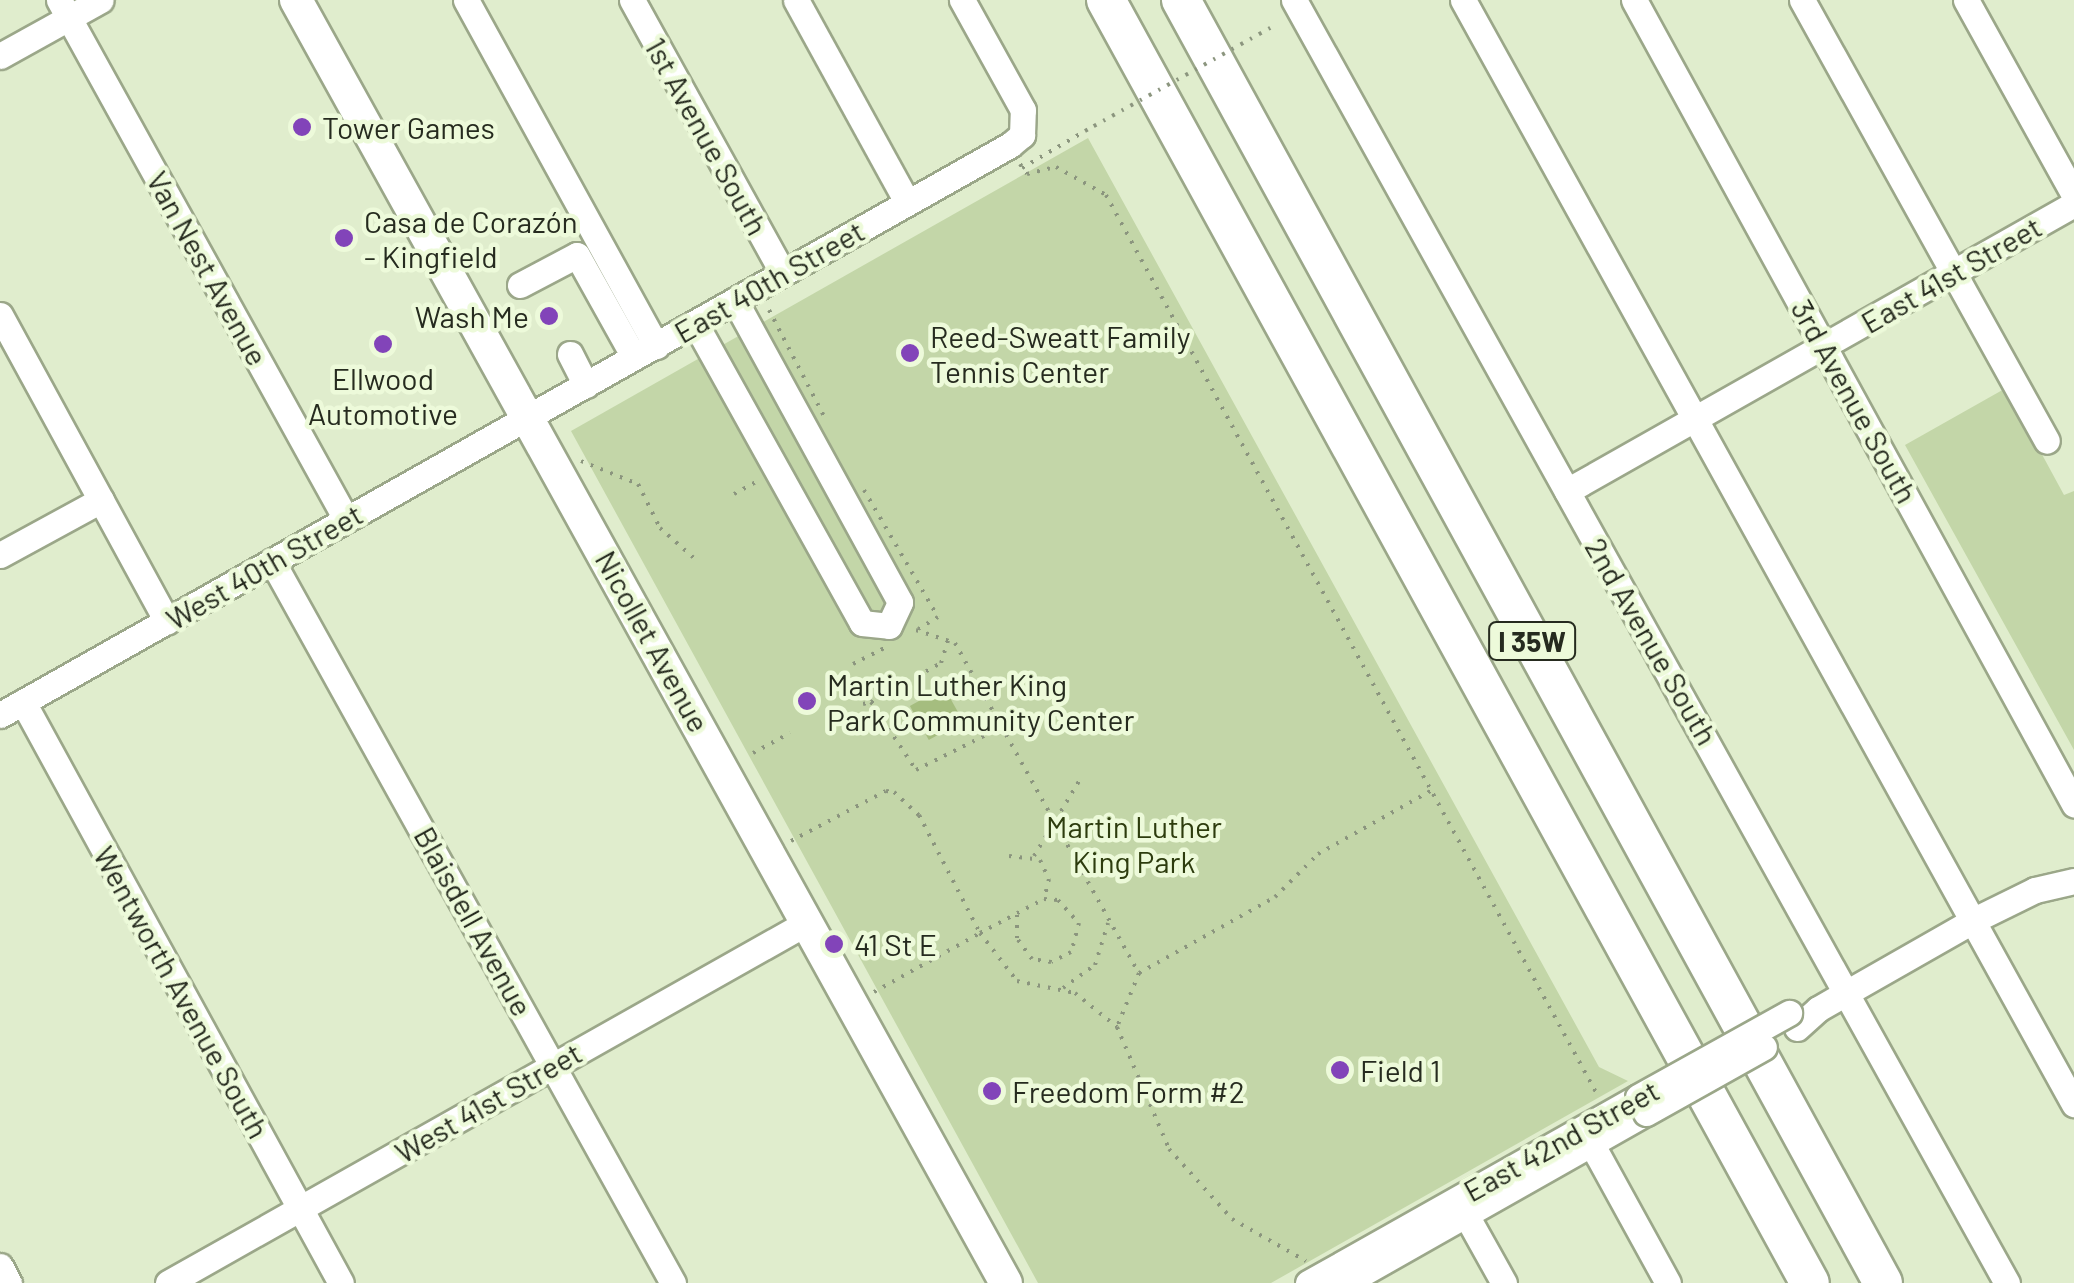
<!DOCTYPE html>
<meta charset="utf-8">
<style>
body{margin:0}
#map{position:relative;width:2074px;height:1283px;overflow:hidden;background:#e0edcd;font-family:Barlow,sans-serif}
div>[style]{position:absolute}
.green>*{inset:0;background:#c3d6a8}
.water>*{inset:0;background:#a5bd7f;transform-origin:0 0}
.path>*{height:4px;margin-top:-2px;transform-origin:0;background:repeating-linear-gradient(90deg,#8b957e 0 2.5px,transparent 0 10.5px)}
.roads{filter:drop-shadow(2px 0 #9ba789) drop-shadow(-2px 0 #9ba789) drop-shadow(0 2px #9ba789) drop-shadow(0 -2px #9ba789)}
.minor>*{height:25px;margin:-12.5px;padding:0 12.5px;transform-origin:12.5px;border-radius:12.5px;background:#fff}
.major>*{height:32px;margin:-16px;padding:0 16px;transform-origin:16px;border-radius:16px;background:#fff}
.highway>*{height:38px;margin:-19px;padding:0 19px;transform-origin:19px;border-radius:19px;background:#fff}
.path-bridge>*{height:4px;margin-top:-2px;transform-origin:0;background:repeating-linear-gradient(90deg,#8b957e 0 2.5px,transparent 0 10.5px)}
.bridges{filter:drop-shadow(2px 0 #9ba789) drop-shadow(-2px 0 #9ba789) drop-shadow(0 2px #9ba789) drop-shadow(0 -2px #9ba789)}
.minor-bridge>*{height:25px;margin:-12.5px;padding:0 12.5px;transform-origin:12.5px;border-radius:12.5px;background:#fff}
.dots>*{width:28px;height:28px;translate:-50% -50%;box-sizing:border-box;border:5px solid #edfada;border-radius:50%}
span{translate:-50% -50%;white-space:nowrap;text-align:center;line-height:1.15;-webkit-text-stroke:9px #edfada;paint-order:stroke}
.shield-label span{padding:2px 8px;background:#edfada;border:2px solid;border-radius:8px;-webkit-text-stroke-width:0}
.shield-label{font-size:28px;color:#262b1f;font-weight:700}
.poi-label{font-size:30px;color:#262b1f}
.left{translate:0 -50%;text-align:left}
.right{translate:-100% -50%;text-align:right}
.street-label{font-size:30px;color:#262b1f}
.park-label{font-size:30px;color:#2d3c0e}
</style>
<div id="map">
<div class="green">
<i style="clip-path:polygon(1088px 138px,1599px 1067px,1628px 1081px,1271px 1283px,1038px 1283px,571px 431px)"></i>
<i style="clip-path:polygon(2006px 388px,2064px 495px,2074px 491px,2074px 750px,1905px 445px)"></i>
</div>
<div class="water">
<i style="left:944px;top:687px;width:39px;height:39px;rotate:61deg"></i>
</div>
<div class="path">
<i style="left:1020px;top:164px;width:12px;rotate:55deg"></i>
<i style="left:1027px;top:174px;width:30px;rotate:-14deg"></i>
<i style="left:1056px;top:167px;width:57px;rotate:29.2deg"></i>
<i style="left:1106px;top:195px;width:1027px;rotate:61.36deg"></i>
<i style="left:1022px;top:168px;width:73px;rotate:-30.4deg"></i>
<i style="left:769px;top:310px;width:122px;rotate:62.6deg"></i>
<i style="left:581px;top:461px;width:61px;rotate:22deg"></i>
<i style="left:638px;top:484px;width:49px;rotate:63.4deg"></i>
<i style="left:660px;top:528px;width:48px;rotate:41.6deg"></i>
<i style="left:864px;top:490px;width:147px;rotate:59.8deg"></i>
<i style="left:938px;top:617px;width:23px;rotate:149deg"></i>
<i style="left:734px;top:494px;width:25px;rotate:-29deg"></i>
<i style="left:916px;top:630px;width:41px;rotate:18.4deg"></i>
<i style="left:955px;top:643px;width:378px;rotate:60.9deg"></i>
<i style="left:1139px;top:973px;width:58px;rotate:112.2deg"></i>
<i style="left:1117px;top:1027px;width:133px;rotate:66.9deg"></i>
<i style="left:1169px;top:1149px;width:94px;rotate:48deg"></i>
<i style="left:1232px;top:1219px;width:85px;rotate:29.6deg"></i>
<i style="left:853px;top:664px;width:35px;rotate:-27deg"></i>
<i style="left:871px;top:702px;width:80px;rotate:-29.1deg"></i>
<i style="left:941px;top:663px;width:24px;rotate:-73deg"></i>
<i style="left:863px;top:704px;width:8px;rotate:-14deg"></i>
<i style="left:871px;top:702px;width:82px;rotate:56.5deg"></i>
<i style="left:916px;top:770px;width:87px;rotate:-26.6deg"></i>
<i style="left:994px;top:731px;width:54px;rotate:-4.2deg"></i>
<i style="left:753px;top:753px;width:42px;rotate:-28.4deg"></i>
<i style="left:791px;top:841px;width:107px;rotate:-27.8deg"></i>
<i style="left:886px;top:791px;width:8px;rotate:7deg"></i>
<i style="left:894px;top:792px;width:34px;rotate:43deg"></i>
<i style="left:919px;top:815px;width:133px;rotate:62.7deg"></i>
<i style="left:980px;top:933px;width:72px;rotate:-28deg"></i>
<i style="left:1044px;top:899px;width:14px;rotate:4deg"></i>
<i style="left:1058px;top:900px;width:31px;rotate:48deg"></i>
<i style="left:1079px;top:923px;width:30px;rotate:105deg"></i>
<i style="left:1071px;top:952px;width:22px;rotate:153deg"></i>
<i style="left:1051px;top:962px;width:19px;rotate:-171deg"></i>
<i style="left:1032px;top:959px;width:26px;rotate:-126deg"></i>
<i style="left:1017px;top:938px;width:24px;rotate:-90deg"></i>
<i style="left:1009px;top:856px;width:31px;rotate:7deg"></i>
<i style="left:1040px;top:860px;width:21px;rotate:65deg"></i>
<i style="left:1049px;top:879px;width:21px;rotate:104deg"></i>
<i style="left:1034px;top:856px;width:87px;rotate:-59deg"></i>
<i style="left:1139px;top:973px;width:156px;rotate:-29.2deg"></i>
<i style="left:1275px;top:897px;width:61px;rotate:-45deg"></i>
<i style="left:1318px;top:854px;width:133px;rotate:-29.3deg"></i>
<i style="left:1063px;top:988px;width:39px;rotate:-36deg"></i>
<i style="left:1095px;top:965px;width:44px;rotate:-72.8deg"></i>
<i style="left:874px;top:992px;width:121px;rotate:-29.1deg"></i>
<i style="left:980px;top:933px;width:61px;rotate:52.4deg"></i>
<i style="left:1017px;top:981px;width:59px;rotate:11.7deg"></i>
<i style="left:1075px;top:993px;width:54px;rotate:39deg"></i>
</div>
<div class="roads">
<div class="minor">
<i style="left:59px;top:0;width:593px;rotate:61.06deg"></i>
<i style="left:466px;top:0;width:395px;rotate:61.2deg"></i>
<i style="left:632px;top:0;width:312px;rotate:61.1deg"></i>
<i style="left:796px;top:0;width:230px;rotate:61.2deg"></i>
<i style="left:1294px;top:0;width:1468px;rotate:60.94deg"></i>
<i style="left:1463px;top:0;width:1262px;rotate:61.04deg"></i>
<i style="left:1634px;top:0;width:917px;rotate:61.31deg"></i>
<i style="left:1802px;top:0;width:504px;rotate:60.95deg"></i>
<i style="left:1966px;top:0;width:223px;rotate:61deg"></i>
<i style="left:0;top:56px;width:115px;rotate:-29deg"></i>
<i style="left:520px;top:285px;width:64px;rotate:-27.8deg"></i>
<i style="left:577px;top:255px;width:117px;rotate:60.8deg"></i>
<i style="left:0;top:315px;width:349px;rotate:61.4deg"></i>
<i style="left:695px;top:323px;width:343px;rotate:60.9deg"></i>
<i style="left:862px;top:623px;width:27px;rotate:6deg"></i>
<i style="left:889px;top:626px;width:26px;rotate:-65deg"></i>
<i style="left:900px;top:602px;width:344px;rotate:-118.7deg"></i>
<i style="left:570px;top:354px;width:35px;rotate:63deg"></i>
<i style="left:1567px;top:491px;width:583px;rotate:-29.51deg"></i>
<i style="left:0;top:555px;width:115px;rotate:-28.6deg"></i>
<i style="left:272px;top:561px;width:826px;rotate:60.95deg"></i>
<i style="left:23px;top:702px;width:662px;rotate:61.31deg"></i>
<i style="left:0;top:715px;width:1160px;rotate:-29.44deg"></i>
<i style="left:1010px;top:145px;width:16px;rotate:-40deg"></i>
<i style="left:1022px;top:135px;width:25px;rotate:-88deg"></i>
<i style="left:1023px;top:110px;width:126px;rotate:-119deg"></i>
<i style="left:1797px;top:1028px;width:28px;rotate:-42deg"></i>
<i style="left:1818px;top:1009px;width:180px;rotate:-29.7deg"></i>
<i style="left:1974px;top:920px;width:68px;rotate:-26.2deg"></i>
<i style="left:2035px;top:890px;width:40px;rotate:-13deg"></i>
<i style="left:1585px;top:1132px;width:172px;rotate:61.2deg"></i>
<i style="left:1466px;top:1215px;width:78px;rotate:60.8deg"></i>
<i style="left:0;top:1266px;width:19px;rotate:62deg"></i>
<i style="left:168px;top:1283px;width:735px;rotate:-29.43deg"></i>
<i style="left:1308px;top:1283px;width:379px;rotate:-29.4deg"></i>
<i style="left:1345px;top:1283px;width:346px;rotate:-29.5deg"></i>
</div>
<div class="major">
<i style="left:296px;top:0;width:1466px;rotate:61.04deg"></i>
</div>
<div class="highway">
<i style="left:1106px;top:0;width:1463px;rotate:61.25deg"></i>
<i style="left:1181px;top:0;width:1462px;rotate:61.31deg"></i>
</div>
</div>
<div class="path-bridge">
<i style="left:1085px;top:131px;width:220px;rotate:-29.1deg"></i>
</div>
<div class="bridges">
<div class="minor-bridge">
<i style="left:1638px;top:1097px;width:173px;rotate:-29.1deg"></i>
<i style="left:1646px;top:1113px;width:135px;rotate:-29.2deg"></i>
</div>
</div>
<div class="dots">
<i style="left:302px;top:127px;background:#8244b9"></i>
<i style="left:344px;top:238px;background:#8244b9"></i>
<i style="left:549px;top:316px;background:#8244b9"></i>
<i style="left:383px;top:344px;background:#8244b9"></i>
<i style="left:910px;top:353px;background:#8244b9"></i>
<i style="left:807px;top:701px;background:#8244b9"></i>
<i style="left:834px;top:944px;background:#8244b9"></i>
<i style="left:1340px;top:1070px;background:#8244b9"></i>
<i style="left:992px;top:1091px;background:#8244b9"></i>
</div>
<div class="shield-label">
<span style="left:1532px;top:641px">I 35W</span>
</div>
<div class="poi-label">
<span class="left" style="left:322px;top:127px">Tower Games</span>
<span class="left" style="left:364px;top:238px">Casa de Corazón<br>- Kingfield</span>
<span class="right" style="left:529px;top:316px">Wash Me</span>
<span class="left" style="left:930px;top:353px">Reed-Sweatt Family<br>Tennis Center</span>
<span style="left:383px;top:395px">Ellwood<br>Automotive</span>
<span class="left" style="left:827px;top:701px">Martin Luther King<br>Park Community Center</span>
<span class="left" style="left:854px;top:944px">41 St E</span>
<span class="left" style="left:1360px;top:1070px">Field 1</span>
<span class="left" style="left:1012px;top:1091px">Freedom Form #2</span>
</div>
<div class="street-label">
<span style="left:707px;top:136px;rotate:61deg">1st Avenue South</span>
<span style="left:208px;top:268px;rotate:61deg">Van Nest Avenue</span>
<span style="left:1951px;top:274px;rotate:-30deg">East 41st Street</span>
<span style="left:769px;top:281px;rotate:-30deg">East 40th Street</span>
<span style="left:1855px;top:401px;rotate:61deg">3rd Avenue South</span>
<span style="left:264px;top:566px;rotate:-30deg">West 40th Street</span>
<span style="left:653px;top:641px;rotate:61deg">Nicollet Avenue</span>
<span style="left:1652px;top:641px;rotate:60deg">2nd Avenue South</span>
<span style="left:474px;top:921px;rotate:61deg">Blaisdell Avenue</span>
<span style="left:182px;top:992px;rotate:61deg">Wentworth Avenue South</span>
<span style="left:488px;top:1102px;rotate:-30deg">West 41st Street</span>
<span style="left:1561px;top:1140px;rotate:-29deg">East 42nd Street</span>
</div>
<div class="park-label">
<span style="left:1134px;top:843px">Martin Luther<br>King Park</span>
</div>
</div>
